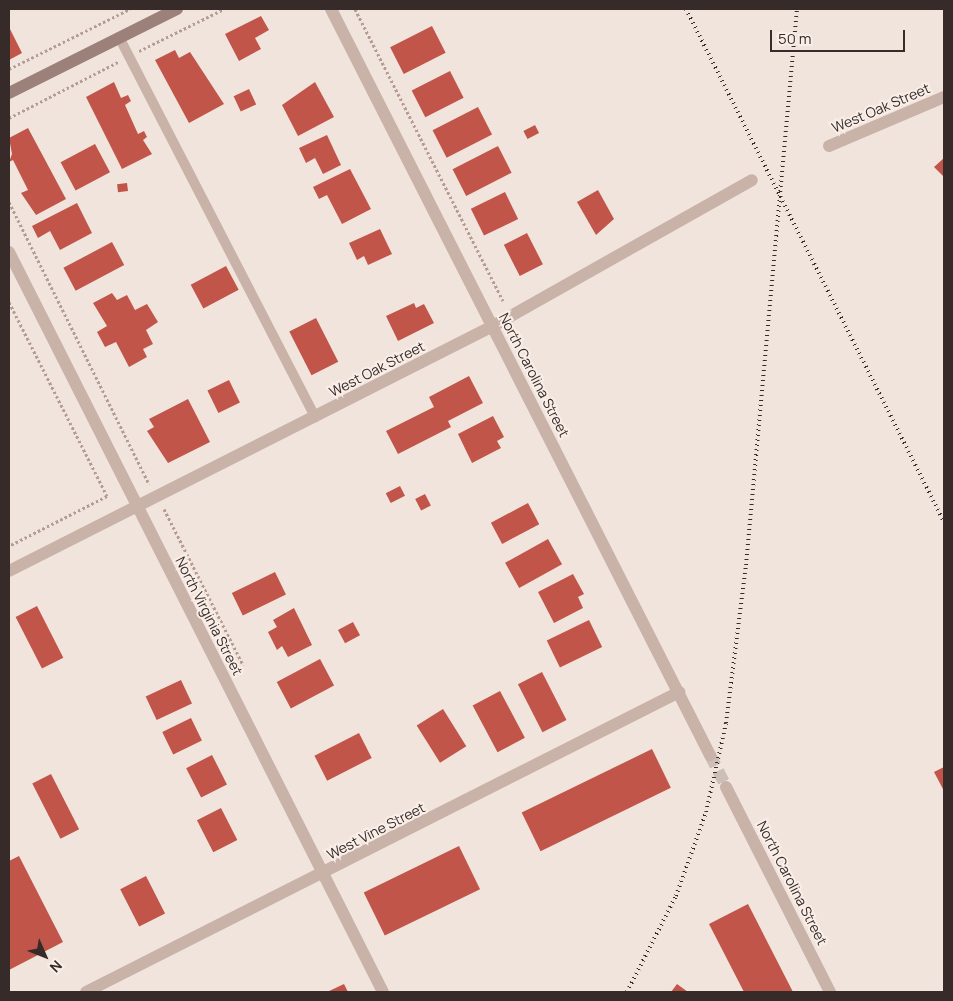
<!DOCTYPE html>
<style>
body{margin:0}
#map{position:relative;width:953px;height:1001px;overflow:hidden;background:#f1e4dc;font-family:Manrope,sans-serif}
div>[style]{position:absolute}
.building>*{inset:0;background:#c1554a;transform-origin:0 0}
.street-tunnel>*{height:12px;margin-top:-6px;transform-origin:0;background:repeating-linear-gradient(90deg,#ccbfb8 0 12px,transparent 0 18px)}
.path>*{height:3px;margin-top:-1.5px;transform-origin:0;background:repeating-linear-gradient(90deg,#b49c93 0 2.5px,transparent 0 5px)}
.lane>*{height:10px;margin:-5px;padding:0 5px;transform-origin:5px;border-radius:5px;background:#c9b2a8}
.street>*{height:12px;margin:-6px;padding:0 6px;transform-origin:6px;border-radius:6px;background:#c9b2a8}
.secondary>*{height:12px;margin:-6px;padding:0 6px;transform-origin:6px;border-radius:6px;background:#9c817a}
.rail>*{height:4px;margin-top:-2px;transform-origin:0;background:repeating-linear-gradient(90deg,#362b28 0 1px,transparent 0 5px)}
span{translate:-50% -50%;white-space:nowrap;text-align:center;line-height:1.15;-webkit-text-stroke:4px #f9efe8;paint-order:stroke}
.street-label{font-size:14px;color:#362b28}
.frame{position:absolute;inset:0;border:10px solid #362b28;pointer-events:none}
.north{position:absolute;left:20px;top:931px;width:50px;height:50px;-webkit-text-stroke:4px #f9efe8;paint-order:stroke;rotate:134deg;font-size:14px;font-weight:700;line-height:20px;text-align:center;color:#362b28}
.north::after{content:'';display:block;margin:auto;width:18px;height:22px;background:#362b28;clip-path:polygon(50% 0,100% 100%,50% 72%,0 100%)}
.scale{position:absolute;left:770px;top:30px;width:135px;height:22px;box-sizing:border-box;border:2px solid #362b28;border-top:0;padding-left:6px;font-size:15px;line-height:18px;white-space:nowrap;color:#362b28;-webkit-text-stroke:4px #f9efe8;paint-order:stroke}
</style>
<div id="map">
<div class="building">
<i style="clip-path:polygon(261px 16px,269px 30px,255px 38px,261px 49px,239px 61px,225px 34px)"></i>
<i style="left:432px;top:26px;width:30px;height:47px;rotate:63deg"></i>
<i style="clip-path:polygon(9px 27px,22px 53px,9px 60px)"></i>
<i style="clip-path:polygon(175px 50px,179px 58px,190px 52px,224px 104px,189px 123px,155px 60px)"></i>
<i style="left:450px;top:71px;width:30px;height:43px;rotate:63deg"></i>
<i style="clip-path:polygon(114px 82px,121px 98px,128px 95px,131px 101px,125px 105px,138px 134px,144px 131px,147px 137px,143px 140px,152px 154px,122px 169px,86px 97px)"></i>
<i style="clip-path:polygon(315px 82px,334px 117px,298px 136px,282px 105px)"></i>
<i style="left:249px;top:89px;width:17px;height:17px;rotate:65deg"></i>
<i style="left:478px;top:107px;width:31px;height:51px;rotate:63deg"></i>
<i style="left:535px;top:125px;width:9px;height:13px;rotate:63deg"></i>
<i style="clip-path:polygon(28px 128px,66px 199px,36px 215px,21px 193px,28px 190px,13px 160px,9px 162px,12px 154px,9px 138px)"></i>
<i style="clip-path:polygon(327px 135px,341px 165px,323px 174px,315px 158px,306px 163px,299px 148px)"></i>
<i style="left:95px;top:144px;width:32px;height:39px;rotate:62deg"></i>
<i style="left:498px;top:146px;width:30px;height:51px;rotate:63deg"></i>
<i style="clip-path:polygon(944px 158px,944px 177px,934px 167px)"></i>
<i style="clip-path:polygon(350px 169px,371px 209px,342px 224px,327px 195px,319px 199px,313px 187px)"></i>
<i style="left:127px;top:183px;width:8px;height:10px;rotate:83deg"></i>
<i style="clip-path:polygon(598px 190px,614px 219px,596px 235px,577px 202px)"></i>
<i style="left:505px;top:192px;width:30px;height:38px;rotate:64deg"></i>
<i style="clip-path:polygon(77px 203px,92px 233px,60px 250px,50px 231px,38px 238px,32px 226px)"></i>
<i style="clip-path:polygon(380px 229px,392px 254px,368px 265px,364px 256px,357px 260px,349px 243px)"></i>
<i style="left:527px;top:233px;width:35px;height:26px;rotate:63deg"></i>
<i style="left:112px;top:242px;width:26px;height:55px;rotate:62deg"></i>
<i style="left:226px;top:266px;width:27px;height:40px;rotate:62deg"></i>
<i style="clip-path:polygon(112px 293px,117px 300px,127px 295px,135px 310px,147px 304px,158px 322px,146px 330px,153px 344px,143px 349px,147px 357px,129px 367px,116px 342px,105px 347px,97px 332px,107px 326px,93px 303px)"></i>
<i style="clip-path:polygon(414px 303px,416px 308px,424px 304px,434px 323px,398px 341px,386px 316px)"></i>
<i style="left:316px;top:318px;width:49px;height:30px;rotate:63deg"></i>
<i style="clip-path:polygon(469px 376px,483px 403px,448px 421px,451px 427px,398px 454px,386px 431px,434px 407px,429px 397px)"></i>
<i style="left:229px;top:380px;width:25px;height:24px;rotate:64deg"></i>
<i style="clip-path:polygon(188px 399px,210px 442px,168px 463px,147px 431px,154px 427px,149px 419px)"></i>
<i style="clip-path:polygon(493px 416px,504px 437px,497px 441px,501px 448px,472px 463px,458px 434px)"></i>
<i style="left:400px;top:486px;width:11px;height:16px;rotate:63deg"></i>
<i style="left:425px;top:494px;width:13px;height:11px;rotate:63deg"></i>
<i style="left:528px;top:503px;width:24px;height:42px;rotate:62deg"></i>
<i style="left:548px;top:539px;width:29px;height:49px;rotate:61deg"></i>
<i style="left:275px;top:572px;width:25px;height:48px;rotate:64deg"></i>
<i style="clip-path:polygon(573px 574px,584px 594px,578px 597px,583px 608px,554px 623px,538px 592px)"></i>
<i style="left:37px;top:606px;width:58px;height:24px;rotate:63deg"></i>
<i style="clip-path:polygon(294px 608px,312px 645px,288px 657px,282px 646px,277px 650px,268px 632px,277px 627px,273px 620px)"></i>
<i style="left:589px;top:620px;width:30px;height:47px;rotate:64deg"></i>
<i style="left:353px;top:622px;width:15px;height:17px;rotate:62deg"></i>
<i style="left:320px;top:659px;width:30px;height:49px;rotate:62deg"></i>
<i style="left:542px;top:672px;width:54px;height:27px;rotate:63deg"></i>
<i style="left:181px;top:680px;width:26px;height:39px;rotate:65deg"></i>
<i style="left:500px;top:691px;width:53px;height:31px;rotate:62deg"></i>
<i style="left:443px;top:709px;width:44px;height:31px;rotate:58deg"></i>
<i style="left:191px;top:718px;width:25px;height:32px;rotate:64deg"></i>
<i style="left:359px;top:733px;width:28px;height:50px;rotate:63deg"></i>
<i style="left:652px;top:749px;width:43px;height:145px;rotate:64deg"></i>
<i style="left:212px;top:755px;width:33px;height:29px;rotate:63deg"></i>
<i style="clip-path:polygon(944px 767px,944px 791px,934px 772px)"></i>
<i style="left:51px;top:774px;width:62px;height:21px;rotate:63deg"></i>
<i style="left:221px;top:808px;width:36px;height:27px;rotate:63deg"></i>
<i style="left:459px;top:846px;width:48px;height:106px;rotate:64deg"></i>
<i style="clip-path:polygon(19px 856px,63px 942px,9px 970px,9px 861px)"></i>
<i style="left:146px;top:876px;width:42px;height:29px;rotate:63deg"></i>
<i style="clip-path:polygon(748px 904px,793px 992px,744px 992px,709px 924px)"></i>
<i style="clip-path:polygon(344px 984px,348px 992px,327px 992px)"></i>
<i style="clip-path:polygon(677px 984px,688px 992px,671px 992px)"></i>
</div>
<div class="street-tunnel">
<i style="left:710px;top:755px;width:36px;rotate:63deg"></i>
</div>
<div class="path">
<i style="left:355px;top:9px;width:327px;rotate:63.1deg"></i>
<i style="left:139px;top:51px;width:95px;rotate:-26.3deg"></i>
<i style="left:9px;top:69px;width:135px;rotate:-26.4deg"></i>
<i style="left:9px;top:118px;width:123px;rotate:-27.2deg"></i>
<i style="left:9px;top:202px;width:315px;rotate:63.6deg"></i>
<i style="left:9px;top:302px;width:217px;rotate:63.2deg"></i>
<i style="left:107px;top:496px;width:110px;rotate:153deg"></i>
<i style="left:164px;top:509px;width:175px;rotate:63.1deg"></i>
</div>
<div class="lane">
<i style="left:119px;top:37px;width:428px;rotate:62.7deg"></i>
</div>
<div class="street">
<i style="left:331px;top:9px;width:837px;rotate:63.07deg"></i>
<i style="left:829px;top:146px;width:125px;rotate:-23.1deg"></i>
<i style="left:9px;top:252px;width:829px;rotate:63.19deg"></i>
<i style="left:9px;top:571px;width:542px;rotate:-26.85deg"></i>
<i style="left:493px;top:326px;width:297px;rotate:-29.4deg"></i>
<i style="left:726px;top:787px;width:230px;rotate:63.1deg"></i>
<i style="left:86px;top:992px;width:665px;rotate:-26.83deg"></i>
</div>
<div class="secondary">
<i style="left:9px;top:93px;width:188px;rotate:-26.6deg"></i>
</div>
<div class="rail">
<i style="left:686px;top:9px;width:574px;rotate:63.3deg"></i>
<i style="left:627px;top:992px;width:108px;rotate:-63deg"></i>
<i style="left:676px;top:896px;width:89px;rotate:-70.3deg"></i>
<i style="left:706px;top:812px;width:91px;rotate:-77.3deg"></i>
<i style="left:726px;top:723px;width:159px;rotate:-82.8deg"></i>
<i style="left:746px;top:565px;width:558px;rotate:-84.76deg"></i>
</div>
<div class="street-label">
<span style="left:881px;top:108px;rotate:-23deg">West Oak Street</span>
<span style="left:377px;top:369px;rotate:-27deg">West Oak Street</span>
<span style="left:534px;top:375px;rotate:63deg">North Carolina Street</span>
<span style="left:209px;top:616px;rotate:63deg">North Virginia Street</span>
<span style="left:376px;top:831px;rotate:-27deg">West Vine Street</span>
<span style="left:792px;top:883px;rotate:63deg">North Carolina Street</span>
</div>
<div class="frame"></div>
<div class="north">N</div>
<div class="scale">50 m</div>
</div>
